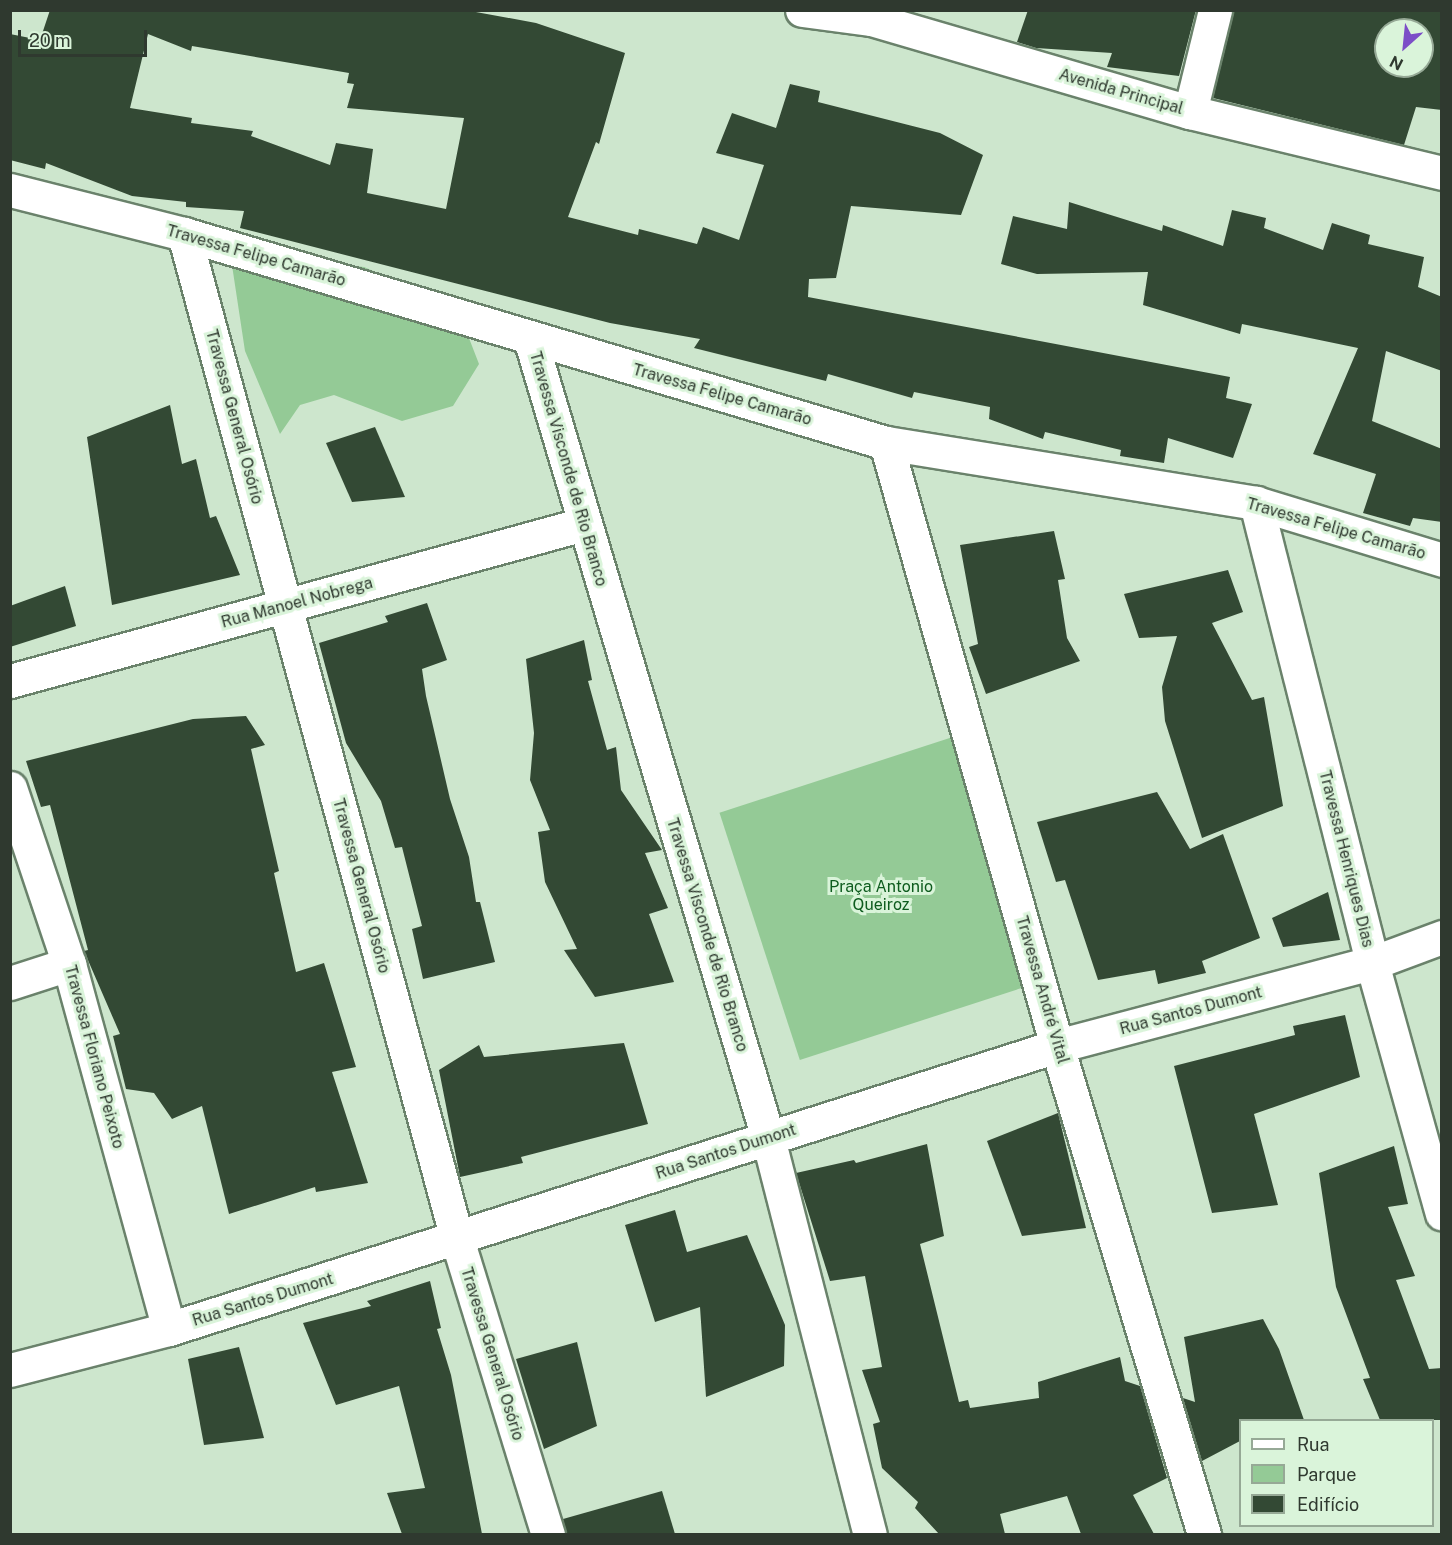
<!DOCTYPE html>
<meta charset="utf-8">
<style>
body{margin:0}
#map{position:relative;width:1452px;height:1545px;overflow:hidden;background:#cde6cd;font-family:"Public Sans",sans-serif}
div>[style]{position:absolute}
.green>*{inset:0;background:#94ca96;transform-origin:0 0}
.building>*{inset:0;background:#334934}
.roads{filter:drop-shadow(2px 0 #6a826b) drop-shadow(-2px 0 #6a826b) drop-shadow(0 2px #6a826b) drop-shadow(0 -2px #6a826b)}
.minor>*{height:33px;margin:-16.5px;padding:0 16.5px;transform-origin:16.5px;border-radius:16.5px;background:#fff}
span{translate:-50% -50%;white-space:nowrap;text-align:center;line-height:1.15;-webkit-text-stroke:6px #daf4da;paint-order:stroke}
.street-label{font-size:16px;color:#2f392f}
.park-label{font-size:16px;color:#0e5c1e}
.frame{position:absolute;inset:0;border:12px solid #2f392f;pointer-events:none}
.legend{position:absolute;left:1239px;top:1419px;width:195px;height:108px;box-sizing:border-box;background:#daf4da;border:2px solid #96a996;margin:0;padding:8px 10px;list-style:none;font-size:18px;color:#2f392f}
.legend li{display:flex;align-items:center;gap:12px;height:30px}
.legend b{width:30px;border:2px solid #96a996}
.north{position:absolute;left:1374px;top:18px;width:60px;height:60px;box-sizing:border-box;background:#daf4da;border:2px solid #96a996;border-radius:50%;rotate:207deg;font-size:16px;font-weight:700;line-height:24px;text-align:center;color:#2f392f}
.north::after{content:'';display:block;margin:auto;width:21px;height:27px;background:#7c4ec7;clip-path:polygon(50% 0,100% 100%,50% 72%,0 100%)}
.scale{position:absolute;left:18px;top:30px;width:129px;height:27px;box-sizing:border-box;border:3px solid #2f392f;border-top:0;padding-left:8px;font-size:18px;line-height:21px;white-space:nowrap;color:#2f392f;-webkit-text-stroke:4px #daf4da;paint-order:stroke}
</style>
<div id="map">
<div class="green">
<i style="clip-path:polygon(230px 252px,364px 267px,433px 297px,467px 333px,479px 364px,453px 406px,402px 421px,334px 395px,300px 405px,280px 434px,245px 351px)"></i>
<i style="left:962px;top:734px;width:260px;height:255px;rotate:72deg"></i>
</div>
<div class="building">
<i style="clip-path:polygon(evenodd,50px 10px,465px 10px,536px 23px,625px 53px,599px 144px,596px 142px,568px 217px,638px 235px,639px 229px,697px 244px,703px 227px,739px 240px,764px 165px,716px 153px,732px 113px,776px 128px,790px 84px,820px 91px,818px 102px,940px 133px,983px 155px,961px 215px,851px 206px,836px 278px,809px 279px,808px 297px,1230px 377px,1226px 398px,1252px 404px,1233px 458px,1168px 438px,1164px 463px,1120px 456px,1121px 450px,1045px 432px,1043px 439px,989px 419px,990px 407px,914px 392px,912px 398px,828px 374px,826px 381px,694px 348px,700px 339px,610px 323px,240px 228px,244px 211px,186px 207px,186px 202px,132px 196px,46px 163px,45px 169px,10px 160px,10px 34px,40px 40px,50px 10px,148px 34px,191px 51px,192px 46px,349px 73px,347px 83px,354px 84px,347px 108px,464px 118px,446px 209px,367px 193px,373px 149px,336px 143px,330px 165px,251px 136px,253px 131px,191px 123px,192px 118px,130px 108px,148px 34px)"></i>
<i style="clip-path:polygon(1028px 10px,1196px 10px,1179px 76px,1107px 67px,1112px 53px,1036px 48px,1017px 42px)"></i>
<i style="clip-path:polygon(evenodd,1233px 10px,1442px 10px,1442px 110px,1416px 107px,1404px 145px,1213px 98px,1233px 10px,1386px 30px,1422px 30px,1422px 66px,1386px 66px,1386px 30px)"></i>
<i style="clip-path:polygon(1069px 202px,1162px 231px,1163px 225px,1223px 246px,1232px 210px,1266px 218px,1264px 228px,1323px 250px,1332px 223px,1370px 235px,1368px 244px,1424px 257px,1418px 287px,1442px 297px,1442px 371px,1386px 351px,1372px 421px,1442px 449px,1442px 522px,1413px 518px,1410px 526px,1363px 513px,1376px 474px,1313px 454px,1358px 348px,1242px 324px,1240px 334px,1143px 305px,1148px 272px,1037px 274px,1001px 264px,1013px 216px,1067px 229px)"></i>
<i style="clip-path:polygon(170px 405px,182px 464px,196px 459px,210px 518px,216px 516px,240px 575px,112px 605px,87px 437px)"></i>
<i style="clip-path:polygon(375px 427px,405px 497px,352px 502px,326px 443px)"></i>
<i style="clip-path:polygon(1054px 531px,1065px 579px,1058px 580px,1067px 638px,1080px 661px,986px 694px,969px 647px,978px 644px,960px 545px)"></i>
<i style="clip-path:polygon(1228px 570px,1243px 612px,1212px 623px,1252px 700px,1264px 697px,1283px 806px,1202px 838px,1165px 721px,1162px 687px,1177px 636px,1139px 638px,1124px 594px)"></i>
<i style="clip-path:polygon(65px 586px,76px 626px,10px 647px,10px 606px)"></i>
<i style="clip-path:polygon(427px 603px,447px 660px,422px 669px,426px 696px,450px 799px,469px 857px,476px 902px,480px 902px,495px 962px,423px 979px,412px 929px,422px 926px,402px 847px,395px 848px,381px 801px,346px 743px,319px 643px,388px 622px,385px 616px)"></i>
<i style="clip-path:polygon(584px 640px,592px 680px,588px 681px,607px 750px,616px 747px,621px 790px,662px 850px,645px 853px,668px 908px,649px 914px,674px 982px,595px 997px,564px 950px,577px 949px,545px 882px,538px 832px,550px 830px,530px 780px,534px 733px,526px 659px)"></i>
<i style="clip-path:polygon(246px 716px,265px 745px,251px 749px,279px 871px,274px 873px,296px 972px,324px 963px,356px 1067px,332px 1072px,368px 1183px,316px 1192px,315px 1187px,229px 1214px,202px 1106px,172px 1119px,154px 1093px,126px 1089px,113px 1036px,120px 1034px,84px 951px,88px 950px,50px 805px,41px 807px,26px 761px,193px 719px)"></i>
<i style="clip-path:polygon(1157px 792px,1190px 849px,1223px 834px,1260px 938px,1202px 961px,1206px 973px,1158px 984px,1155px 970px,1098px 980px,1065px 880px,1056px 882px,1037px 822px)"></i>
<i style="clip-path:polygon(1328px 892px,1340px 940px,1283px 947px,1272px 918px)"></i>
<i style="clip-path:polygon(1345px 1015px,1360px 1077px,1254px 1114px,1278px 1205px,1212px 1213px,1174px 1066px,1295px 1035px,1293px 1026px)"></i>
<i style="clip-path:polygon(624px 1043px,648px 1124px,521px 1157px,523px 1163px,460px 1177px,439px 1070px,479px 1045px,484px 1057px)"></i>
<i style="clip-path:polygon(1058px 1113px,1086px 1228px,1022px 1236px,987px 1141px)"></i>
<i style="clip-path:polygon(927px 1144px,944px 1236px,920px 1244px,959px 1402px,968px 1400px,970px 1408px,1039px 1398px,1038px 1382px,1120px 1357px,1125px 1381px,1140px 1386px,1167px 1478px,1133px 1495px,1154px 1534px,1081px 1534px,1067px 1496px,1000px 1514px,1005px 1534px,939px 1534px,915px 1508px,918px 1502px,882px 1468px,873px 1424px,880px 1422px,862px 1370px,882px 1367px,865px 1276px,830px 1281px,796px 1173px,854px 1160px,856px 1163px)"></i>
<i style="clip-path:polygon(1394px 1146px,1408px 1204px,1388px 1207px,1415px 1276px,1396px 1280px,1429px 1369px,1442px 1368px,1442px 1420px,1380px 1420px,1363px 1379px,1370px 1378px,1336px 1287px,1319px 1173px)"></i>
<i style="clip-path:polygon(675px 1210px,687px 1252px,747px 1235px,785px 1325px,784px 1366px,706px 1397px,700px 1307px,655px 1322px,625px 1225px)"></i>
<i style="clip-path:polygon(430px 1281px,441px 1328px,437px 1329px,451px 1375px,482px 1534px,402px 1534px,387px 1493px,425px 1488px,399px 1386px,336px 1405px,303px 1323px,371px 1306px,367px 1301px)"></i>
<i style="clip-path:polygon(1263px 1319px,1279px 1349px,1304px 1420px,1240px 1420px,1240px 1441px,1202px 1461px,1183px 1398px,1195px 1402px,1184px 1337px)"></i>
<i style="clip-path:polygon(577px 1342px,597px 1426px,544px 1449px,516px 1359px)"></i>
<i style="clip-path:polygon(239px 1347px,264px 1438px,204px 1445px,188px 1359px)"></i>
<i style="clip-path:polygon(662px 1491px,675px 1534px,566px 1534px,563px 1519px)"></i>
</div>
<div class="roads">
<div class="minor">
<i style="left:802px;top:10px;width:70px;rotate:7.4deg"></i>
<i style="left:871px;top:19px;width:332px;rotate:16.3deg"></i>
<i style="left:1190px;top:112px;width:259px;rotate:13.6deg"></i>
<i style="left:1190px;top:112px;width:105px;rotate:-76.2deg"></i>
<i style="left:10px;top:190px;width:179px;rotate:14.2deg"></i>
<i style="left:184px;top:234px;width:732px;rotate:16.58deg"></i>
<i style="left:886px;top:443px;width:375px;rotate:9.2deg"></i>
<i style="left:1256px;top:503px;width:195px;rotate:17deg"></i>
<i style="left:184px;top:234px;width:1041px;rotate:74.8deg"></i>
<i style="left:457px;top:1239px;width:309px;rotate:72.9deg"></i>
<i style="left:530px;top:338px;width:835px;rotate:73.43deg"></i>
<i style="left:768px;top:1138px;width:409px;rotate:75.6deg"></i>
<i style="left:886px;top:443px;width:627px;rotate:74.17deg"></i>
<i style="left:1057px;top:1046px;width:510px;rotate:73.24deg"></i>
<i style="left:1256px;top:503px;width:474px;rotate:75.8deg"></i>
<i style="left:1372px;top:963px;width:260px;rotate:74.4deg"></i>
<i style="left:10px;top:681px;width:595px;rotate:-15.3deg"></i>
<i style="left:10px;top:788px;width:186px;rotate:71.5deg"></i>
<i style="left:69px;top:964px;width:378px;rotate:74.7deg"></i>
<i style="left:10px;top:983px;width:62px;rotate:-17.9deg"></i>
<i style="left:10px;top:1370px;width:164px;rotate:-14.5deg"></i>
<i style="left:169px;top:1329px;width:932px;rotate:-17.68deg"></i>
<i style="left:1057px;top:1046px;width:326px;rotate:-14.8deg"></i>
<i style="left:1372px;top:963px;width:75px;rotate:-20.4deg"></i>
</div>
</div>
<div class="street-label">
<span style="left:1121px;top:92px;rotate:16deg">Avenida Principal</span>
<span style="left:256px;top:256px;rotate:16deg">Travessa Felipe Camarão</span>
<span style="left:722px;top:395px;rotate:16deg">Travessa Felipe Camarão</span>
<span style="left:234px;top:417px;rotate:75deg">Travessa General Osório</span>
<span style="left:568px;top:469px;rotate:74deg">Travessa Visconde de Rio Branco</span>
<span style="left:1336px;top:529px;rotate:16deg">Travessa Felipe Camarão</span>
<span style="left:297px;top:603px;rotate:-15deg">Rua Manoel Nobrega</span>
<span style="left:1346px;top:859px;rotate:76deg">Travessa Henriques Dias</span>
<span style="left:361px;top:886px;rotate:75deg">Travessa General Osório</span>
<span style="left:707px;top:935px;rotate:73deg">Travessa Visconde de Rio Branco</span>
<span style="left:1042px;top:990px;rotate:74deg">Travessa André Vital</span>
<span style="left:1191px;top:1011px;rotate:-15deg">Rua Santos Dumont</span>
<span style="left:94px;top:1057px;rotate:75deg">Travessa Floriano Peixoto</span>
<span style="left:726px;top:1152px;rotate:-18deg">Rua Santos Dumont</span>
<span style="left:263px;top:1300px;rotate:-17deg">Rua Santos Dumont</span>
<span style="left:492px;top:1354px;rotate:73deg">Travessa General Osório</span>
</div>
<div class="park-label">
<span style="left:881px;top:896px">Praça Antonio<br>Queiroz</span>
</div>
<div class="frame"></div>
<ul class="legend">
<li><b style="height:8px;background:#fff"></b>Rua</li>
<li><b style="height:16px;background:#94ca96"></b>Parque</li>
<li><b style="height:16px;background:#334934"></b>Edifício</li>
</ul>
<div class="north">N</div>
<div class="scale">20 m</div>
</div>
